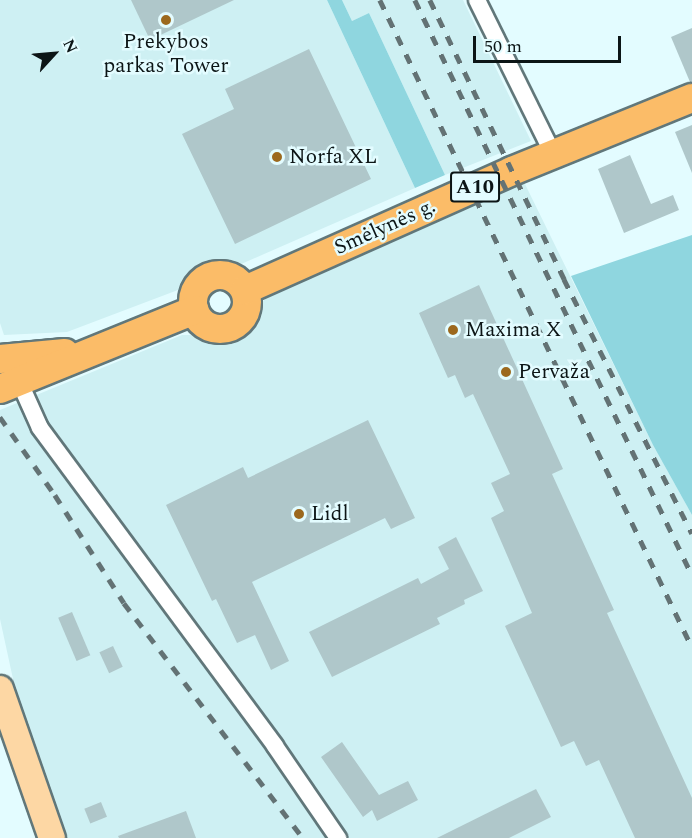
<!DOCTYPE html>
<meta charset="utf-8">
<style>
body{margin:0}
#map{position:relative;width:692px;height:838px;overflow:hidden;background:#e3fcff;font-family:Spectral,serif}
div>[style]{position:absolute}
.built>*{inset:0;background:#cef0f3}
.green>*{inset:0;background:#8fd6df}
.building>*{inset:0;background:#afc7ca;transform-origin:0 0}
.roads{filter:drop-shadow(2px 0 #61777a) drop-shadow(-2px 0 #61777a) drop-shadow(0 2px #61777a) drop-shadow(0 -2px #61777a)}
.street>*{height:16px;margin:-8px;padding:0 8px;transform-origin:8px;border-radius:8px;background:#fff}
.primary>*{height:26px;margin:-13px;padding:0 13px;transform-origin:13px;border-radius:13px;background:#fdd7a4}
.highway>*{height:28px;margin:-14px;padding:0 14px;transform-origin:14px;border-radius:14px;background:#fbbc68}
.highway>.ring{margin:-14px;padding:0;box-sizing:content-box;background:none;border:28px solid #fbbc68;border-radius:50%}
.rail>*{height:4.5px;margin-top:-2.25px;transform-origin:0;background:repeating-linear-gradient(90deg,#637274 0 10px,transparent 0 20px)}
.dots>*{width:16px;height:16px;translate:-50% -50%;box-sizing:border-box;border:3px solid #e3fcff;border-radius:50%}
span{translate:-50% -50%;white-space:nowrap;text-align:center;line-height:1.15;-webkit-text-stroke:5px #e3fcff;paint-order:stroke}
.shield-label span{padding:2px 4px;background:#e3fcff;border:2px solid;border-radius:4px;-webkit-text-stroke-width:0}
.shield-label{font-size:20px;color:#0c1516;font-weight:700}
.poi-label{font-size:21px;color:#0c1516}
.left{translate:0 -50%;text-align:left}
.street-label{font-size:21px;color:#0c1516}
.north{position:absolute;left:24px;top:24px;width:60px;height:60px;-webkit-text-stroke:4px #e3fcff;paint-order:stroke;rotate:64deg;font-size:16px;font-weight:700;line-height:24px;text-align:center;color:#0c1516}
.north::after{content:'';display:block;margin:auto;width:21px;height:27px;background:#0c1516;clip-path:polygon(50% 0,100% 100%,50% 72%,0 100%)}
.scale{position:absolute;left:473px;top:36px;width:148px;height:27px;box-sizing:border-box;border:3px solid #0c1516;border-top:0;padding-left:8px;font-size:18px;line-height:21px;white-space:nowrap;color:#0c1516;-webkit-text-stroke:4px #e3fcff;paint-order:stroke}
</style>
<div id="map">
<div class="built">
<i style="clip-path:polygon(0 0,327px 0,415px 188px,207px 279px,67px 332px,4px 335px,0 323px)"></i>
<i style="clip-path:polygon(342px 0,463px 0,531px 141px,445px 175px,369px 13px,352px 21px)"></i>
<i style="clip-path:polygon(524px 182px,653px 445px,692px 515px,692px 838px,67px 838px,18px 702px,0 619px,0 410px,182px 335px,204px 335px,222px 345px,245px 335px,253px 314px,266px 298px)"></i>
</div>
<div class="green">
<i style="clip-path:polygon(327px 0,342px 0,352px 21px,369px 13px,445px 175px,415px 188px)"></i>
<i style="clip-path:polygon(692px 235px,692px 515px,653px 445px,571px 276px)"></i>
</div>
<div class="building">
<i style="clip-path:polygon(131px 0,234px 0,150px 40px)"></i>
<i style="clip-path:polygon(692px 28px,692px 82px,690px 82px,671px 37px)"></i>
<i style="clip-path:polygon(309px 49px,371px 179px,235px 244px,182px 134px,234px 109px,225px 89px)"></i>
<i style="clip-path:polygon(692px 125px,692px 173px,675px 132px)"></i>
<i style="clip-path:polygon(630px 155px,651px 204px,673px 195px,679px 210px,624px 233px,598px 169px)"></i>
<i style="clip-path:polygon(479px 285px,563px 469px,552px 474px,614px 610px,607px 613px,692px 798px,692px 838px,635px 838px,599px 760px,586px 766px,574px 741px,561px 747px,505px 626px,532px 613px,491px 518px,504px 511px,491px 483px,510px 474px,473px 394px,465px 398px,455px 375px,448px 378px,419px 313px)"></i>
<i style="clip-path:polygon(368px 420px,415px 518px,391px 529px,385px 518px,252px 582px,289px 661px,271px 670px,255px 635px,237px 643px,216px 599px,212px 601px,166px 505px,243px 467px,248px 478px)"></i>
<i style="clip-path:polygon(456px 537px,483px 591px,464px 600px,465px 604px,437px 618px,440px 624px,332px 677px,309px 632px,418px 578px,421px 584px,449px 569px,438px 547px)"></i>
<i style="left:72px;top:612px;width:47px;height:15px;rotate:67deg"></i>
<i style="left:113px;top:646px;width:23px;height:15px;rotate:65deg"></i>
<i style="clip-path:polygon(342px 742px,379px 795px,408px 781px,418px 800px,377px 821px,372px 810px,363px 817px,321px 757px)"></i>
<i style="clip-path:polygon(536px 789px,551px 817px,509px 838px,437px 838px)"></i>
<i style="left:101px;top:802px;width:16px;height:18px;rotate:68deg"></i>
<i style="clip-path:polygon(186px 811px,196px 838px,119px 838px,118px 836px)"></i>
</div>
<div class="roads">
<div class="street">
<i style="left:477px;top:0;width:172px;rotate:63.7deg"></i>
<i style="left:19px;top:381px;width:51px;rotate:65.9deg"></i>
<i style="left:40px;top:428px;width:395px;rotate:53.5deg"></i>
<i style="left:275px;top:746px;width:112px;rotate:55.6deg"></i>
</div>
<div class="primary">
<i style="left:0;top:689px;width:158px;rotate:70.8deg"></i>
</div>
<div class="highway">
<i class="ring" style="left:193px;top:275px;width:26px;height:26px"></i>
<i style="left:245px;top:290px;width:292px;rotate:-24deg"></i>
<i style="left:512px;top:171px;width:194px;rotate:-22.1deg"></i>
<i style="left:0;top:359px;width:65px;rotate:-5.3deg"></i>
<i style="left:0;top:389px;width:210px;rotate:-22.1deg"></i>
</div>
</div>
<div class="rail">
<i style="left:380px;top:0;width:718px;rotate:64.26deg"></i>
<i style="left:415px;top:0;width:638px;rotate:64.28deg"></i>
<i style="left:430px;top:0;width:310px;rotate:64.3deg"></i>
<i style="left:564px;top:279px;width:285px;rotate:63.3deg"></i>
<i style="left:0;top:417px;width:95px;rotate:54.8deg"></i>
<i style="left:55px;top:495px;width:128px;rotate:57.4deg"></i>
<i style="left:124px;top:603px;width:295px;rotate:52.7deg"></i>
</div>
<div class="dots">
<i style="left:166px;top:20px;background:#9c691e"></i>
<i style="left:277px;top:157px;background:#9c691e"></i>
<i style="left:453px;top:330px;background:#9c691e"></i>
<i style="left:506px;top:372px;background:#9c691e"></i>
<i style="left:299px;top:514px;background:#9c691e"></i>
</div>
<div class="shield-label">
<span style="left:475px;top:187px">A10</span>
</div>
<div class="poi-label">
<span style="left:166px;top:54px">Prekybos<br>parkas Tower</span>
<span class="left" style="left:289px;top:157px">Norfa XL</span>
<span class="left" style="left:465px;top:330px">Maxima X</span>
<span class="left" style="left:518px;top:372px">Pervaža</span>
<span class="left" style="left:311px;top:514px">Lidl</span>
</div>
<div class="street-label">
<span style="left:385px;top:227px;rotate:-24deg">Smėlynės g.</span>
</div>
<div class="north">N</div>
<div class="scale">50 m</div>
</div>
